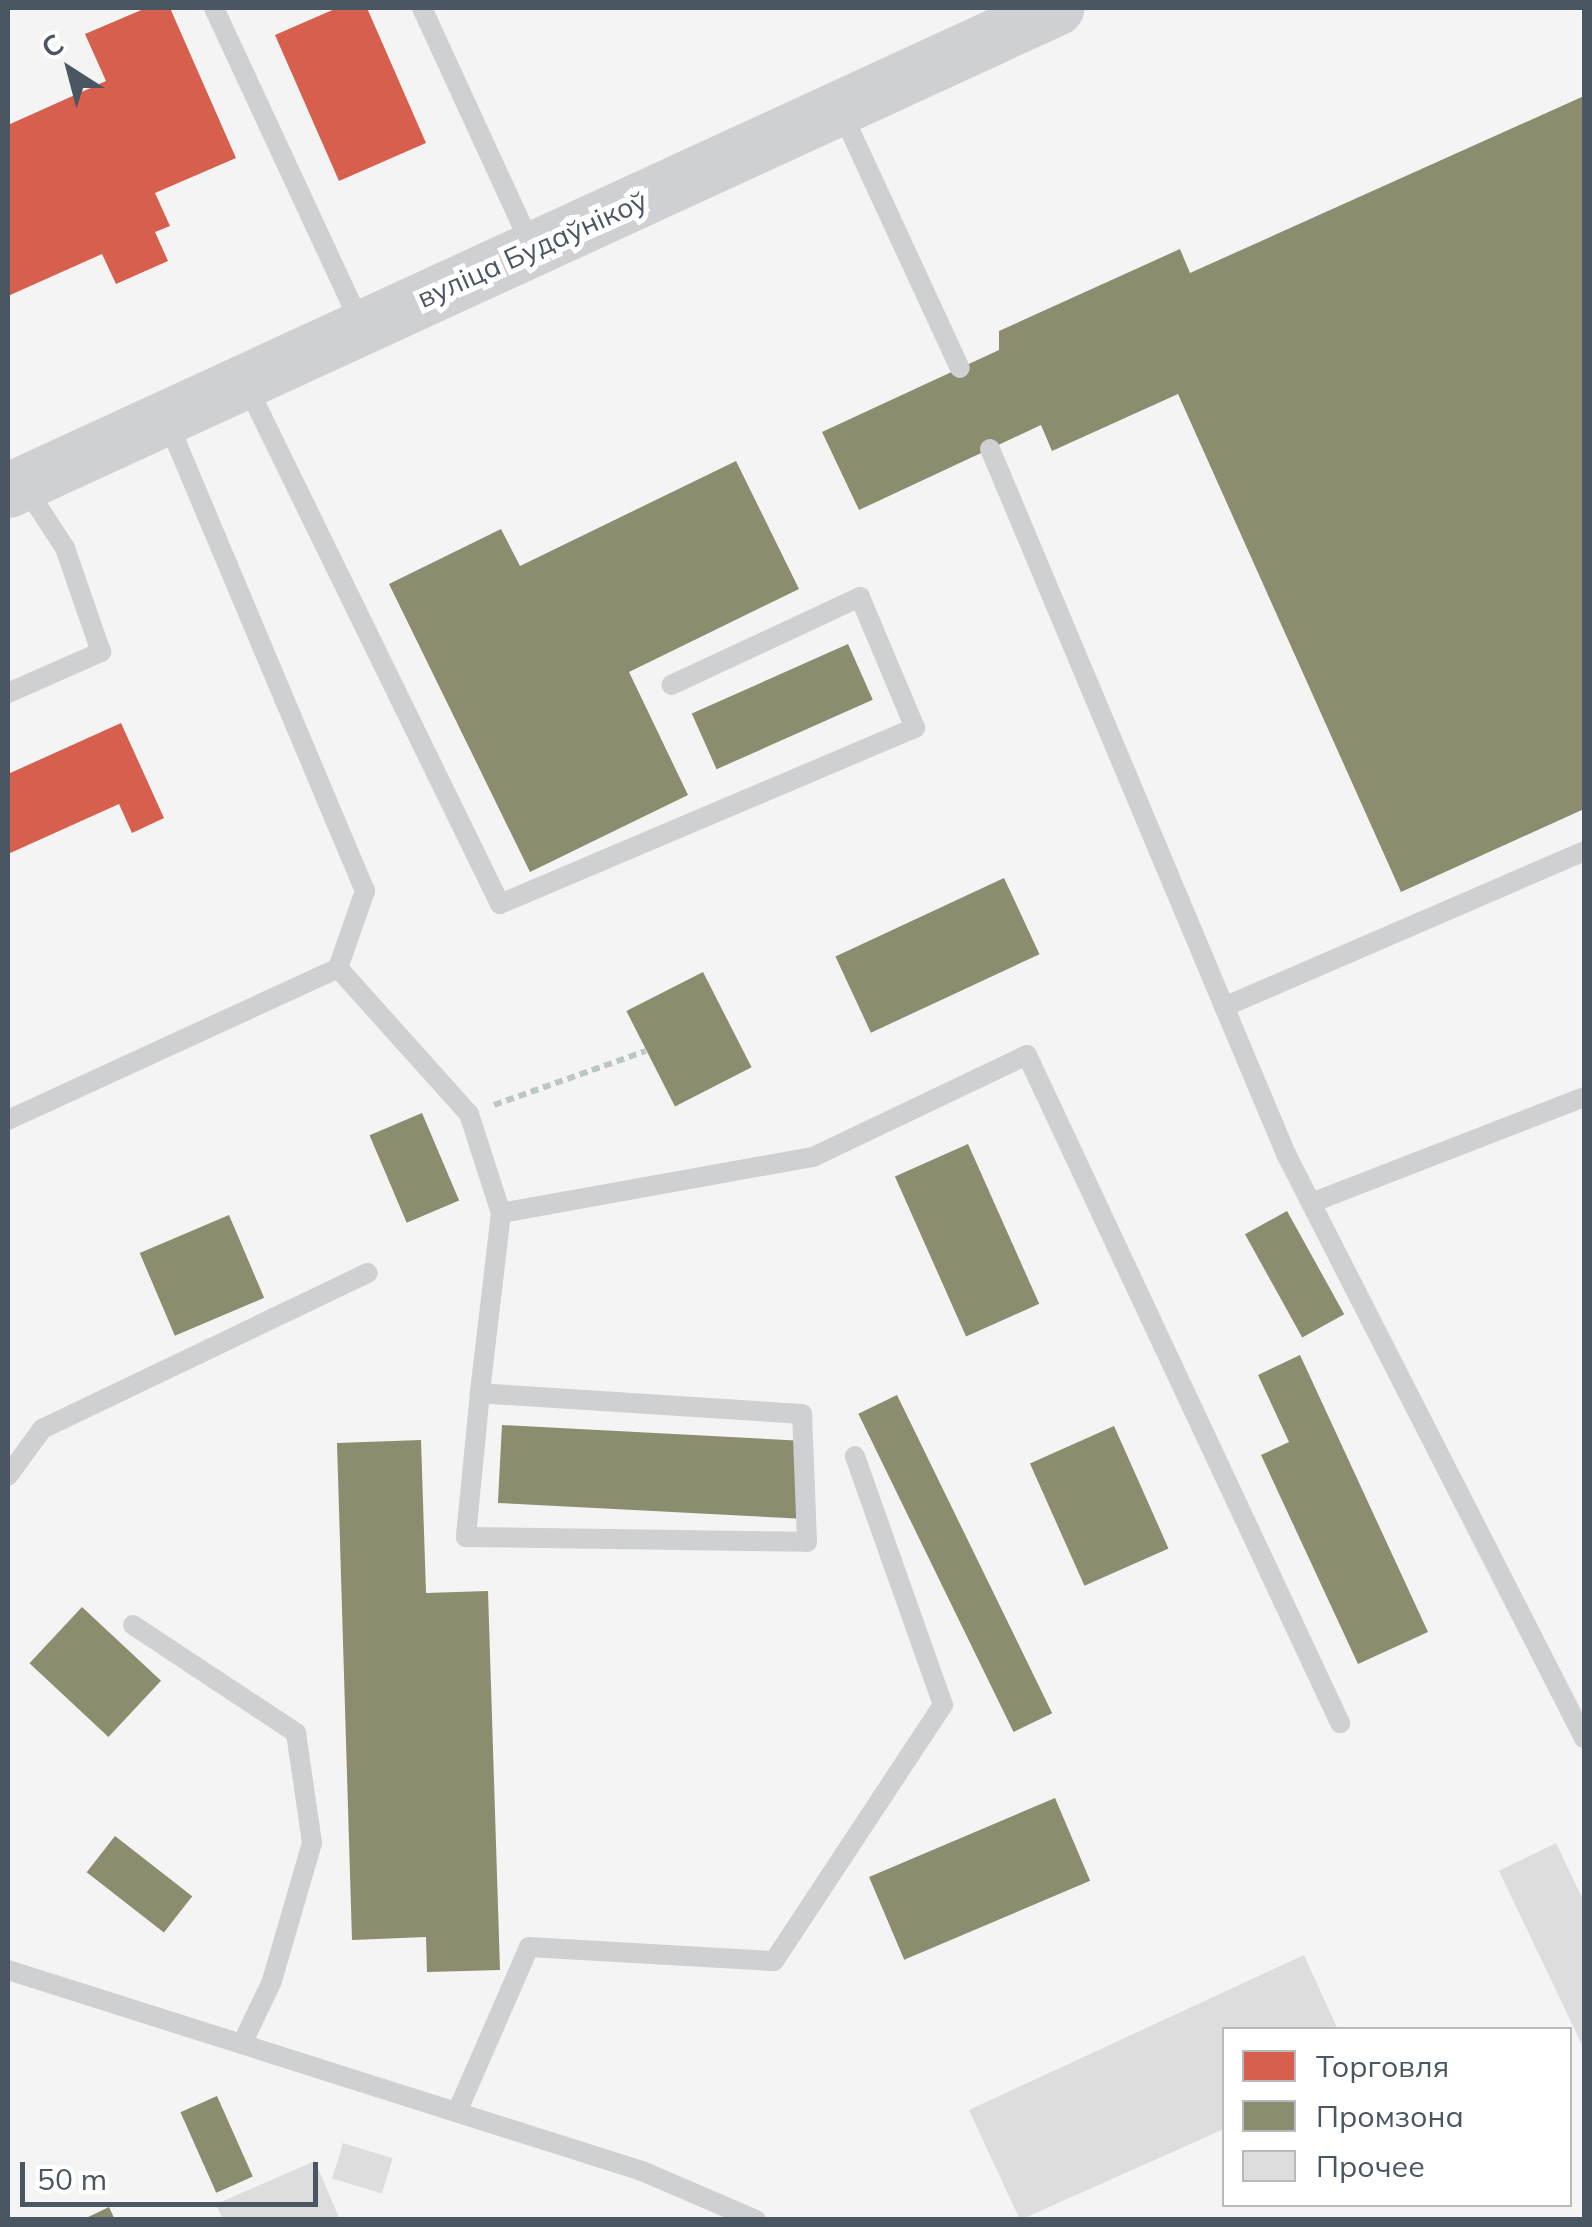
<!DOCTYPE html>
<meta charset="utf-8">
<style>
body{margin:0}
#map{position:relative;width:1592px;height:2227px;overflow:hidden;background:#f4f4f4;font-family:Mulish,sans-serif}
div>[style]{position:absolute}
.shops>*{inset:0;background:#d6604d}
.industry>*{inset:0;background:#8c8c6e;transform-origin:0 0}
.building>*{inset:0;background:#ddddde;transform-origin:0 0}
.path>*{height:6px;margin-top:-3px;transform-origin:0;background:repeating-linear-gradient(90deg,#bcc7c4 0 8px,transparent 0 13px)}
.lane>*{height:20px;margin:-10px;padding:0 10px;transform-origin:10px;border-radius:10px;background:#ced0d2}
.secondary>*{height:55px;margin:-27.5px;padding:0 27.5px;transform-origin:27.5px;border-radius:27.5px;background:#ced0d4}
span{translate:-50% -50%;white-space:nowrap;text-align:center;line-height:1.15;-webkit-text-stroke:10px #fff;paint-order:stroke}
.street-label{font-size:28px;color:#4a5661}
.frame{position:absolute;inset:0;border:10px solid #4a5661;pointer-events:none}
.legend{position:absolute;left:1222px;top:2027px;width:350px;height:180px;box-sizing:border-box;background:#fff;border:2px solid #b7bbc0;margin:0;padding:12px 18px;list-style:none;font-size:30px;color:#4a5661}
.legend li{display:flex;align-items:center;gap:20px;height:50px}
.legend b{width:50px;border:2px solid #b7bbc0}
.north{position:absolute;left:20px;top:20px;width:100px;height:100px;-webkit-text-stroke:8px #fff;paint-order:stroke;rotate:324deg;font-size:28px;font-weight:700;line-height:40px;text-align:center;color:#4a5661}
.north::after{content:'';display:block;margin:auto;width:35px;height:45px;background:#4a5661;clip-path:polygon(50% 0,100% 100%,50% 72%,0 100%)}
.scale{position:absolute;left:20px;top:2162px;width:298px;height:45px;box-sizing:border-box;border:5px solid #4a5661;border-top:0;padding-left:12px;font-size:30px;line-height:35px;white-space:nowrap;color:#4a5661;-webkit-text-stroke:8px #fff;paint-order:stroke}
</style>
<div id="map">
<div class="shops">
<i style="clip-path:polygon(146px 8px,170px 8px,236px 158px,155px 193px,170px 226px,155px 232px,168px 261px,116px 284px,102px 254px,8px 296px,8px 125px,106px 81px,85px 34px)"></i>
<i style="clip-path:polygon(337px 8px,367px 8px,426px 143px,339px 181px,275px 35px)"></i>
<i style="clip-path:polygon(121px 723px,164px 818px,132px 833px,119px 804px,8px 854px,8px 774px)"></i>
</div>
<div class="industry">
<i style="clip-path:polygon(1584px 96px,1584px 809px,1401px 892px,1178px 394px,1052px 451px,1041px 425px,859px 510px,822px 432px,999px 350px,999px 331px,1180px 249px,1190px 273px)"></i>
<i style="clip-path:polygon(736px 461px,799px 589px,629px 672px,688px 795px,530px 872px,389px 584px,501px 529px,520px 566px)"></i>
<i style="left:848px;top:644px;width:61px;height:171px;rotate:66deg"></i>
<i style="left:1004px;top:878px;width:84px;height:186px;rotate:65deg"></i>
<i style="left:703px;top:972px;width:107px;height:86px;rotate:63deg"></i>
<i style="left:422px;top:1113px;width:95px;height:57px;rotate:67deg"></i>
<i style="left:968px;top:1144px;width:175px;height:80px;rotate:66deg"></i>
<i style="left:1287px;top:1211px;width:118px;height:48px;rotate:61deg"></i>
<i style="left:229px;top:1215px;width:90px;height:97px;rotate:67deg"></i>
<i style="clip-path:polygon(1300px 1355px,1428px 1632px,1358px 1664px,1261px 1455px,1289px 1442px,1258px 1375px)"></i>
<i style="left:897px;top:1395px;width:354px;height:43px;rotate:64deg"></i>
<i style="left:502px;top:1425px;width:299px;height:78px;rotate:3deg"></i>
<i style="left:1114px;top:1426px;width:134px;height:92px;rotate:66deg"></i>
<i style="clip-path:polygon(421px 1440px,426px 1593px,488px 1591px,500px 1970px,427px 1972px,426px 1937px,352px 1940px,337px 1443px)"></i>
<i style="left:82px;top:1607px;width:108px;height:77px;rotate:43deg"></i>
<i style="left:1055px;top:1798px;width:90px;height:202px;rotate:67deg"></i>
<i style="left:115px;top:1836px;width:98px;height:46px;rotate:38deg"></i>
<i style="left:217px;top:2096px;width:88px;height:40px;rotate:66deg"></i>
<i style="clip-path:polygon(109px 2207px,115px 2220px,82px 2220px)"></i>
</div>
<div class="building">
<i style="clip-path:polygon(1556px 1843px,1584px 1902px,1584px 2049px,1499px 1871px)"></i>
<i style="clip-path:polygon(1304px 1955px,1338px 2030px,1224px 2030px,1224px 2129px,1020px 2220px,969px 2110px)"></i>
<i style="left:343px;top:2143px;width:52px;height:37px;rotate:17deg"></i>
<i style="clip-path:polygon(315px 2161px,340px 2220px,223px 2220px,216px 2204px)"></i>
</div>
<div class="path">
<i style="left:494px;top:1105px;width:161px;rotate:-19.6deg"></i>
</div>
<div class="lane">
<i style="left:214px;top:8px;width:349px;rotate:65.1deg"></i>
<i style="left:422px;top:8px;width:263px;rotate:65.3deg"></i>
<i style="left:841px;top:111px;width:283px;rotate:65.2deg"></i>
<i style="left:245px;top:382px;width:581px;rotate:63.96deg"></i>
<i style="left:500px;top:904px;width:451px;rotate:-23deg"></i>
<i style="left:915px;top:728px;width:142px;rotate:-112.8deg"></i>
<i style="left:860px;top:597px;width:208px;rotate:155deg"></i>
<i style="left:990px;top:449px;width:765px;rotate:67.22deg"></i>
<i style="left:1286px;top:1154px;width:656px;rotate:62.97deg"></i>
<i style="left:8px;top:693px;width:102px;rotate:-23.8deg"></i>
<i style="left:101px;top:652px;width:110px;rotate:-109.1deg"></i>
<i style="left:65px;top:548px;width:75px;rotate:-123.1deg"></i>
<i style="left:338px;top:968px;width:196px;rotate:48.1deg"></i>
<i style="left:469px;top:1114px;width:104px;rotate:72.1deg"></i>
<i style="left:501px;top:1213px;width:181px;rotate:96.7deg"></i>
<i style="left:480px;top:1393px;width:145px;rotate:95.6deg"></i>
<i style="left:466px;top:1537px;width:341px;rotate:0.8deg"></i>
<i style="left:807px;top:1542px;width:128px;rotate:-92.2deg"></i>
<i style="left:802px;top:1414px;width:323px;rotate:-176.3deg"></i>
<i style="left:1224px;top:1007px;width:392px;rotate:-23.4deg"></i>
<i style="left:8px;top:1120px;width:363px;rotate:-24.7deg"></i>
<i style="left:338px;top:968px;width:82px;rotate:-70.7deg"></i>
<i style="left:365px;top:891px;width:513px;rotate:-112.82deg"></i>
<i style="left:1311px;top:1203px;width:293px;rotate:-21.2deg"></i>
<i style="left:501px;top:1213px;width:317px;rotate:-10.2deg"></i>
<i style="left:813px;top:1157px;width:237px;rotate:-25.5deg"></i>
<i style="left:1027px;top:1055px;width:738px;rotate:64.89deg"></i>
<i style="left:8px;top:1476px;width:58px;rotate:-54.1deg"></i>
<i style="left:42px;top:1429px;width:361px;rotate:-25.6deg"></i>
<i style="left:133px;top:1625px;width:196px;rotate:33.5deg"></i>
<i style="left:296px;top:1733px;width:111px;rotate:81.7deg"></i>
<i style="left:312px;top:1843px;width:144px;rotate:106.2deg"></i>
<i style="left:272px;top:1981px;width:70px;rotate:115.5deg"></i>
<i style="left:8px;top:1970px;width:665px;rotate:17.59deg"></i>
<i style="left:642px;top:2171px;width:124px;rotate:23.3deg"></i>
<i style="left:457px;top:2112px;width:180px;rotate:-66.4deg"></i>
<i style="left:529px;top:1947px;width:245px;rotate:3.3deg"></i>
<i style="left:774px;top:1961px;width:307px;rotate:-56.6deg"></i>
<i style="left:943px;top:1705px;width:264px;rotate:-109.5deg"></i>
</div>
<div class="secondary">
<i style="left:8px;top:490px;width:1154px;rotate:-24.7deg"></i>
</div>
<div class="street-label">
<span style="left:532px;top:249px;rotate:-24deg">вуліца Будаўнікоў</span>
</div>
<div class="frame"></div>
<ul class="legend">
<li><b style="height:28px;background:#d6604d"></b>Торговля</li>
<li><b style="height:28px;background:#8c8c6e"></b>Промзона</li>
<li><b style="height:28px;background:#ddddde"></b>Прочее</li>
</ul>
<div class="north">С</div>
<div class="scale">50 m</div>
</div>
